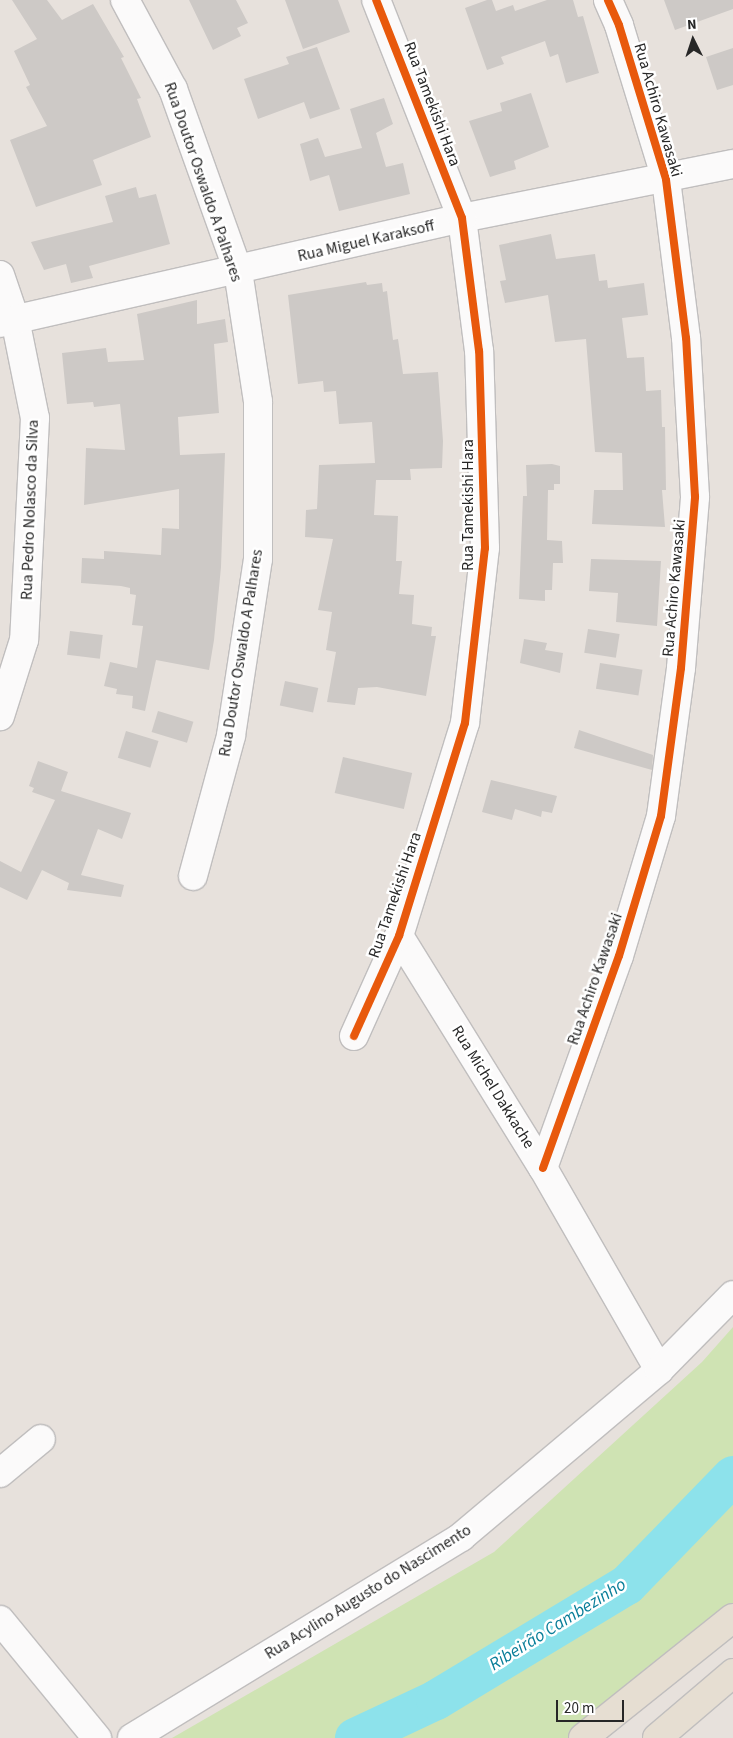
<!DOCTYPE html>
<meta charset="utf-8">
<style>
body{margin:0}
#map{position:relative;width:733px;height:1738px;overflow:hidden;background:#e7e1dc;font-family:"Source Sans 3",sans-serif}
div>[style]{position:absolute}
.green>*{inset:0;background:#cfe3b3}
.river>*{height:40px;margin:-20px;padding:0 20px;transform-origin:20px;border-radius:20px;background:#8de2eb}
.building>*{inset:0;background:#cdc9c6;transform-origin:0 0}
.roads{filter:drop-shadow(1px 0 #c0bebe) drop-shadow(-1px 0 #c0bebe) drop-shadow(0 1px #c0bebe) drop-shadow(0 -1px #c0bebe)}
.minor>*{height:28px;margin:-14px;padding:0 14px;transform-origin:14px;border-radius:14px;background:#fbfafa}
.major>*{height:28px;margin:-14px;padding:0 14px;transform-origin:14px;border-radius:14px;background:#e6ded2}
.cycleway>*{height:8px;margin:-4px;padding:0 4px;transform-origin:4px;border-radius:4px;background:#e8590c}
span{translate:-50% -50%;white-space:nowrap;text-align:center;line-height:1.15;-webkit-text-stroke:5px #fff;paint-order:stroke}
.street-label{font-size:16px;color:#272727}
.water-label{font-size:18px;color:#097e99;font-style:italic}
.north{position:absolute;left:668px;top:15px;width:50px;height:50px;-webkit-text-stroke:4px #fff;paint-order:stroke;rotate:356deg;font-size:14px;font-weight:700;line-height:20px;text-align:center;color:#272727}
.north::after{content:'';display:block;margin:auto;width:18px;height:22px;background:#272727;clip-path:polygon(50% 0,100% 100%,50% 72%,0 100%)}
.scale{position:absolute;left:556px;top:1700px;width:68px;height:22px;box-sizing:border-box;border:2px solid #272727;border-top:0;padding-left:6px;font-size:15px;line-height:18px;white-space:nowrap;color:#272727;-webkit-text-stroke:4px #fff;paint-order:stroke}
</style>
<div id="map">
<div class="green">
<i style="clip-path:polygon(733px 1327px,733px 1613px,575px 1738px,172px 1738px,494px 1552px,702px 1362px)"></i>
</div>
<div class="river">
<i style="left:355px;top:1738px;width:89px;rotate:-25.1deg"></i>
<i style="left:436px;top:1700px;width:223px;rotate:-31.1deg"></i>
<i style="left:627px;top:1585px;width:152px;rotate:-45.8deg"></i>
</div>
<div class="building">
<i style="clip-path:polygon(12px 0,47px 0,62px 20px,93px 4px,124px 57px,121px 58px,141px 98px,137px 99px,151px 137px,93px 160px,102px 185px,36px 207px,10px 140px,47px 126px,26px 87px,30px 85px,14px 51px,37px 39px)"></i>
<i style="clip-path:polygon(189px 0,236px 0,248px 23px,237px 28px,241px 36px,213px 50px)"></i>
<i style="clip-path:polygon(285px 0,338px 0,350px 32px,303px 49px)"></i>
<i style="clip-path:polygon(487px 0,492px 0,496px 11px,513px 5px,515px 11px,547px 0,573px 0,578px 17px,583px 16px,599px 73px,566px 83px,558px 54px,550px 57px,545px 41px,501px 57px,504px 64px,487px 70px,465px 8px)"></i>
<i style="clip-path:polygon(664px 0,733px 0,733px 9px,675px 30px)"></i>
<i style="clip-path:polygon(317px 47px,340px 109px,310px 119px,304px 102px,258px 119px,244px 79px,289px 64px,286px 57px)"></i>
<i style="clip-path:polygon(733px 48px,733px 85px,717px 90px,706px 57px)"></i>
<i style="clip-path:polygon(531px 93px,549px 147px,514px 161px,516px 169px,490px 177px,469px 121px,502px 111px,500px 103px)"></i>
<i style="clip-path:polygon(384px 98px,393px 124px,376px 133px,386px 167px,403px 163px,410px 194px,339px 211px,329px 175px,310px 181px,300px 144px,318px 138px,325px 157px,362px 148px,350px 109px)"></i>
<i style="clip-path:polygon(136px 187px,139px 198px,156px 194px,170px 244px,89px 266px,93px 278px,71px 283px,66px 264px,44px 270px,31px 242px,113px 222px,105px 196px)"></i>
<i style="clip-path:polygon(551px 234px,556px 259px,595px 254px,599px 281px,607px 280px,608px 288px,644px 283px,648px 315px,622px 318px,627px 358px,644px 357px,646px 391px,661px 390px,662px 427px,665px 427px,666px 490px,662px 490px,665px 527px,592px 524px,594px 490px,623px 490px,622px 453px,595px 452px,586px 339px,555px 342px,548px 295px,505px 303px,500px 281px,506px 280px,499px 245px)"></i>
<i style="clip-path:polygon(366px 282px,367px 285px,382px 283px,383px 292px,387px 291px,393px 340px,398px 339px,403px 374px,438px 372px,443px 441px,442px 468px,410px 469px,411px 480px,376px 480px,374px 515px,398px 516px,396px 561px,402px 561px,399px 594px,414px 595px,412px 624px,432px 627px,431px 636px,436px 636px,426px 696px,377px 687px,358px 688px,355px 705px,327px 702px,336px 652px,326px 650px,332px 612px,318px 610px,333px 539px,305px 537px,306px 510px,317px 509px,319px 465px,375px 463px,372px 422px,339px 424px,336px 391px,324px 392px,323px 381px,298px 384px,288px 295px)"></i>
<i style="clip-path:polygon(197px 300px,197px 324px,225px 319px,228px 342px,214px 344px,219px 413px,178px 417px,180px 455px,225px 453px,221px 567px,214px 640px,209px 670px,156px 660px,145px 711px,132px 708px,133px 696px,116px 694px,117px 689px,104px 686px,110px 662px,137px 668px,143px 626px,132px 625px,136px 595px,130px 594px,130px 588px,121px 586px,81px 583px,82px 558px,104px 559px,104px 551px,161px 555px,162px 528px,179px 529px,179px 489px,84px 505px,86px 448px,125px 450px,120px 404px,94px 407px,93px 402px,67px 404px,62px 353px,106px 348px,108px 362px,144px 360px,137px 314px)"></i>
<i style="clip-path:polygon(552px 464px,560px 466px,560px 484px,554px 484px,554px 490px,548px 490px,547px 540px,562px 541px,563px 563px,553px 563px,552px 590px,545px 590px,545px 601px,519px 599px,523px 496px,527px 496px,526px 465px)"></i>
<i style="clip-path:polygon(591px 559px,661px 561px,657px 626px,616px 622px,618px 593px,589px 591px)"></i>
<i style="left:588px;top:629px;width:32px;height:24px;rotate:9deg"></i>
<i style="left:70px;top:631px;width:33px;height:24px;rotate:7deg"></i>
<i style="clip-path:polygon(524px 639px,547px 643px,545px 650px,563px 653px,560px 673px,520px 663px)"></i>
<i style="left:600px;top:663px;width:43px;height:26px;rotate:9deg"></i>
<i style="left:285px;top:681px;width:34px;height:25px;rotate:12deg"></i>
<i style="left:158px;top:711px;width:37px;height:22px;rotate:17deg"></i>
<i style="clip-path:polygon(579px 730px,653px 755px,652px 770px,574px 748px)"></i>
<i style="left:126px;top:731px;width:34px;height:28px;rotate:17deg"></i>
<i style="left:343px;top:757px;width:71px;height:37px;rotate:13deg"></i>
<i style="clip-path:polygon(38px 761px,68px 772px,61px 791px,131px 813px,122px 839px,98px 829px,81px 875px,124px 885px,121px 897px,67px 890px,69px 883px,42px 870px,27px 900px,0 887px,0 861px,21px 872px,55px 800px,32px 792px,34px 788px,29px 786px)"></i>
<i style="clip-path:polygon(491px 780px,557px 796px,552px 813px,542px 811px,541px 817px,515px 809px,512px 820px,482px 812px)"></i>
</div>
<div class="roads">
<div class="minor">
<i style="left:125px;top:0;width:101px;rotate:61.7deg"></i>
<i style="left:173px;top:89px;width:193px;rotate:70.3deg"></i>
<i style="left:238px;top:271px;width:133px;rotate:81.3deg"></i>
<i style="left:258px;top:402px;width:157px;rotate:90deg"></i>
<i style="left:258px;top:559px;width:179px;rotate:98.7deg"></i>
<i style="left:231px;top:736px;width:145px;rotate:105.2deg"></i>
<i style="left:0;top:275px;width:46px;rotate:71.2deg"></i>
<i style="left:15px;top:319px;width:101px;rotate:78.6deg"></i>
<i style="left:35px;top:418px;width:222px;rotate:92.8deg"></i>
<i style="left:24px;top:640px;width:80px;rotate:107.5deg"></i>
<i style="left:0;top:323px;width:474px;rotate:-12.8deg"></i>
<i style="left:462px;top:218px;width:276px;rotate:-11.3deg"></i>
<i style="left:399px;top:936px;width:273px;rotate:58.2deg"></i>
<i style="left:543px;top:1168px;width:233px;rotate:60.1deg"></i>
<i style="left:354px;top:1036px;width:110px;rotate:-65.8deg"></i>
<i style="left:399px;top:936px;width:223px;rotate:-72.8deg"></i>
<i style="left:465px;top:723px;width:176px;rotate:-83.5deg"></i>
<i style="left:485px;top:548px;width:197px;rotate:-91.7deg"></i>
<i style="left:479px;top:351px;width:134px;rotate:-97.3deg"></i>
<i style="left:462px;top:218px;width:234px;rotate:-111.5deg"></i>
<i style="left:543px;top:1168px;width:225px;rotate:-70.3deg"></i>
<i style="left:619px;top:956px;width:146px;rotate:-73.3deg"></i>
<i style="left:661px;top:816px;width:149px;rotate:-82.3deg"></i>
<i style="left:681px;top:668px;width:172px;rotate:-85.3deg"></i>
<i style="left:695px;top:497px;width:159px;rotate:-93.2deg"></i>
<i style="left:686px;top:338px;width:160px;rotate:-97.2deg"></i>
<i style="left:666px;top:179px;width:161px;rotate:-107deg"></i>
<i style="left:619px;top:25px;width:27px;rotate:-114deg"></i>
<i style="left:0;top:1473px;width:53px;rotate:-39.7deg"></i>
<i style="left:0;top:1620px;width:153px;rotate:50.6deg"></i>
<i style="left:132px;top:1738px;width:386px;rotate:-31.4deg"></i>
<i style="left:461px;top:1537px;width:259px;rotate:-40.1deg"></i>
<i style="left:659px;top:1370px;width:105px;rotate:-45.4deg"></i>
</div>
<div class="major">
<i style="left:583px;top:1738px;width:192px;rotate:-38.7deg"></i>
<i style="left:657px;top:1738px;width:100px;rotate:-40.5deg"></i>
</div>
</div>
<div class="cycleway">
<i style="left:354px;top:1036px;width:110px;rotate:-65.8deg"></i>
<i style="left:399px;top:936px;width:223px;rotate:-72.8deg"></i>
<i style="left:465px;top:723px;width:176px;rotate:-83.5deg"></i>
<i style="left:485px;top:548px;width:197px;rotate:-91.7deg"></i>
<i style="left:479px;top:351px;width:134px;rotate:-97.3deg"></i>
<i style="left:462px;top:218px;width:234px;rotate:-111.5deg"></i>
<i style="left:543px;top:1168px;width:225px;rotate:-70.3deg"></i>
<i style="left:619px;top:956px;width:146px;rotate:-73.3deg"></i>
<i style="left:661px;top:816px;width:149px;rotate:-82.3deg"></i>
<i style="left:681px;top:668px;width:172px;rotate:-85.3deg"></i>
<i style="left:695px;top:497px;width:159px;rotate:-93.2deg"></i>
<i style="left:686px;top:338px;width:160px;rotate:-97.2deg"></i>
<i style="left:666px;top:179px;width:161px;rotate:-107deg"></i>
<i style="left:619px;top:25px;width:27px;rotate:-114deg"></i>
</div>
<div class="street-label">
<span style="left:432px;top:104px;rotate:69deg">Rua Tamekishi Hara</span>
<span style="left:658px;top:110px;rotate:74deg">Rua Achiro Kawasaki</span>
<span style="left:203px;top:182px;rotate:71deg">Rua Doutor Oswaldo A Palhares</span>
<span style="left:366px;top:241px;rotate:-13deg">Rua Miguel Karaksoff</span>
<span style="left:468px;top:505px;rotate:-90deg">Rua Tamekishi Hara</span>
<span style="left:30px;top:510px;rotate:-88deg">Rua Pedro Nolasco da Silva</span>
<span style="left:674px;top:588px;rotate:-85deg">Rua Achiro Kawasaki</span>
<span style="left:241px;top:653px;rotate:-81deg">Rua Doutor Oswaldo A Palhares</span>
<span style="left:395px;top:895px;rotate:-71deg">Rua Tamekishi Hara</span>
<span style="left:595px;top:979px;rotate:-71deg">Rua Achiro Kawasaki</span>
<span style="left:493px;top:1087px;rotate:58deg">Rua Michel Dakkache</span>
<span style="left:368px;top:1592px;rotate:-32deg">Rua Acylino Augusto do Nascimento</span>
</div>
<div class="water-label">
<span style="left:558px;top:1625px;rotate:-32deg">Ribeirão Cambezinho</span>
</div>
<div class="north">N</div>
<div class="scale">20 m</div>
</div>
